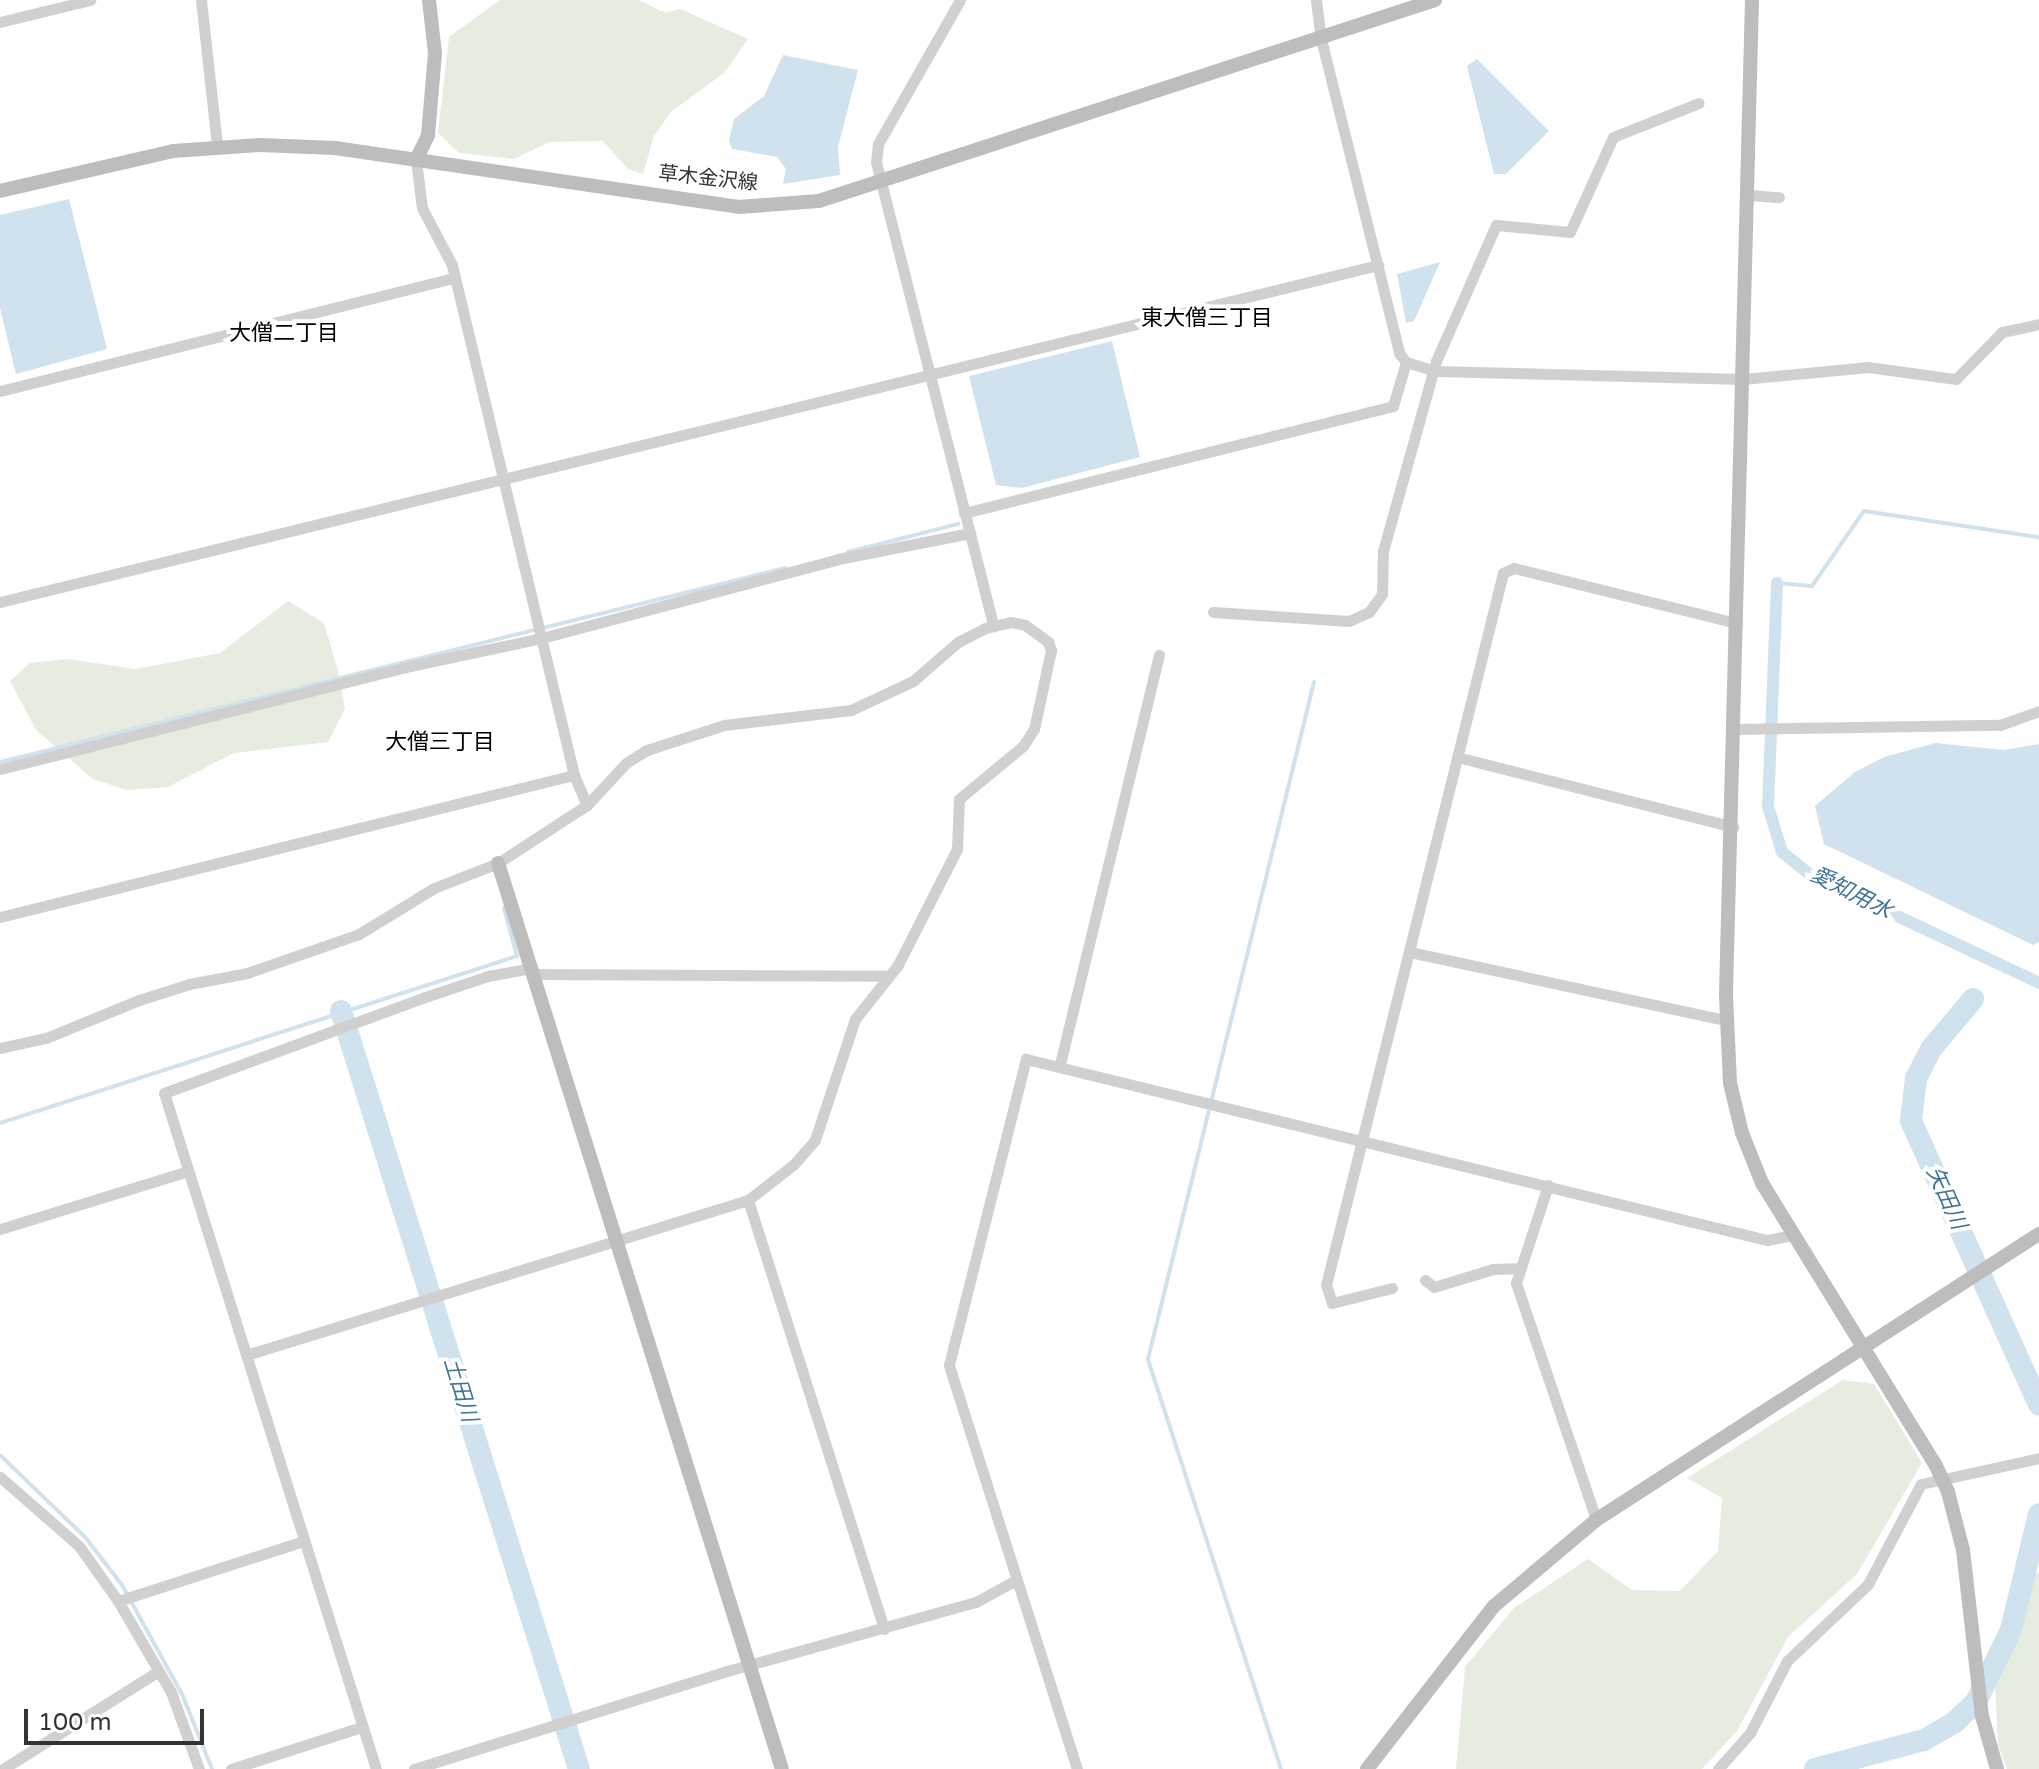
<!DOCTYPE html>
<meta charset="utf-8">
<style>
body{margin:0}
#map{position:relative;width:2039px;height:1769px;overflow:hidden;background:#fff;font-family:"Varela Round","Noto Sans JP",sans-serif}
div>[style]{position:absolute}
.green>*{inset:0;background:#e6ecdf}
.water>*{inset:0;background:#cfe2ee}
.stream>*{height:4px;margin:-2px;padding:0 2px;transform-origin:2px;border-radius:2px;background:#cfe2ee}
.canal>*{height:12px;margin:-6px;padding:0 6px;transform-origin:6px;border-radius:6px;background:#cfe2ee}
.river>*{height:22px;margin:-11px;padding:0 11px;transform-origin:11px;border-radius:11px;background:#cfe2ee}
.street>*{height:11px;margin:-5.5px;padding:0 5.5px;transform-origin:5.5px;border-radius:5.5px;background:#d0d0d0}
.secondary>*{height:14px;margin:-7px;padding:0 7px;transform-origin:7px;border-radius:7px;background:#bdbdbd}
.secondary-bridge>*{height:14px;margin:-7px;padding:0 7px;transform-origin:7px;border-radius:7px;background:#bdbdbd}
span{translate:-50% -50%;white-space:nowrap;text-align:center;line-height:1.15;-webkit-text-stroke:8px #fff;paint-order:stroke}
.street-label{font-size:20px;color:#333}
.neighbourhood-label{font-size:22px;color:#000}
.water-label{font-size:22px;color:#3f7597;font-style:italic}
.scale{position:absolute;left:24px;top:1709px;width:180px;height:36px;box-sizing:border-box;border:4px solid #333;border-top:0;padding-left:10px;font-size:24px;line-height:28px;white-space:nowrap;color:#333;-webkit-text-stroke:6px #fff;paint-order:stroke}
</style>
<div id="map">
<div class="green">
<i style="clip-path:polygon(500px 0,638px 0,666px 13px,680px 9px,748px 39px,725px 72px,671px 112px,654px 136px,643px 174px,628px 169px,603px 141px,549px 142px,514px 159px,459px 153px,438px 133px,449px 37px)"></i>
<i style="clip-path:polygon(288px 601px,324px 623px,339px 674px,345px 709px,328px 742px,234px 753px,168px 787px,127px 790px,93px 779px,36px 730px,10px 681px,30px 663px,67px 659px,136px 669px,220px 653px)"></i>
<i style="clip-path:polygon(1843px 1380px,1874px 1384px,1922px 1463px,1857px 1574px,1788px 1637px,1737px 1731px,1702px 1769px,1456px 1769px,1465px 1667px,1514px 1608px,1588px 1559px,1632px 1590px,1680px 1591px,1718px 1551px,1722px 1498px,1687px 1478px)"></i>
<i style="clip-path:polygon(2039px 1573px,2039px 1769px,2007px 1769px,1998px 1744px,1995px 1684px,2015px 1638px,2028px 1575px)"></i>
</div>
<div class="water">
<i style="clip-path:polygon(783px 55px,858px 70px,838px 147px,840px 175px,783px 184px,786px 169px,777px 157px,732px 149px,729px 140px,734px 119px,764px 96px)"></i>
<i style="clip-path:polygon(1477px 59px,1549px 131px,1506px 174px,1494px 174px,1467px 66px)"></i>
<i style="clip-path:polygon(69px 199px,107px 349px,16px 374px,0 308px,0 215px)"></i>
<i style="clip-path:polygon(1440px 262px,1414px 321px,1406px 323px,1397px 274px)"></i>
<i style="clip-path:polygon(1112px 341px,1140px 457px,1022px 488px,996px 485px,969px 376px)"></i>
<i style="clip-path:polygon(1935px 743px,2004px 750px,2039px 744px,2039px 942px,2033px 945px,1824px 844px,1815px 806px,1855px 772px,1884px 757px)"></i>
</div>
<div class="stream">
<i style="left:848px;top:552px;width:114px;rotate:-14.3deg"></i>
<i style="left:1777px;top:583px;width:35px;rotate:5deg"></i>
<i style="left:1812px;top:586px;width:91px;rotate:-55.3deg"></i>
<i style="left:1864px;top:511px;width:177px;rotate:8.5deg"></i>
<i style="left:0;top:762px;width:809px;rotate:-13.88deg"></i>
<i style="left:0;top:1123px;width:543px;rotate:-17.9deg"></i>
<i style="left:517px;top:956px;width:50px;rotate:-105.2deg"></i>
<i style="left:0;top:1455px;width:118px;rotate:44deg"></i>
<i style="left:85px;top:1537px;width:61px;rotate:52.4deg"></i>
<i style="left:122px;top:1585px;width:124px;rotate:61.2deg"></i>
<i style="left:182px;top:1694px;width:81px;rotate:68.2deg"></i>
<i style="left:1281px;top:1769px;width:431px;rotate:-108deg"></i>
<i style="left:1148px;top:1359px;width:697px;rotate:-76.22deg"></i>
</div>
<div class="canal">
<i style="left:1777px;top:583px;width:223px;rotate:92.3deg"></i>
<i style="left:1768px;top:806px;width:48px;rotate:73.1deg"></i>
<i style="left:1782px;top:852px;width:36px;rotate:39deg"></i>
<i style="left:1810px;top:875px;width:253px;rotate:25.2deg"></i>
</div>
<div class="river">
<i style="left:1973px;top:999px;width:65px;rotate:130deg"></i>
<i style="left:1931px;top:1049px;width:33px;rotate:117deg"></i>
<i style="left:1916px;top:1078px;width:43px;rotate:96.6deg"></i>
<i style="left:1911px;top:1121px;width:311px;rotate:65.7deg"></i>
<i style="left:341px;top:1011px;width:794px;rotate:72.57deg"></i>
<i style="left:1815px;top:1769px;width:113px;rotate:-14.9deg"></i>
<i style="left:1924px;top:1740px;width:36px;rotate:-30deg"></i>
<i style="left:1955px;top:1722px;width:29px;rotate:-44deg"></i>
<i style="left:1976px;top:1702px;width:80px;rotate:-64.1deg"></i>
<i style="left:2011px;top:1630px;width:119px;rotate:-76.4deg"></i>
</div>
<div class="street">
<i style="left:201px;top:0;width:147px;rotate:83.7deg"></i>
<i style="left:960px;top:0;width:166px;rotate:119.7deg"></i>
<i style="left:878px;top:144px;width:18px;rotate:96deg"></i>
<i style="left:876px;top:162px;width:479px;rotate:75.8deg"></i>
<i style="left:1316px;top:0;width:39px;rotate:83deg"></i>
<i style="left:1321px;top:39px;width:324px;rotate:76deg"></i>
<i style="left:1399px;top:353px;width:11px;rotate:52deg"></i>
<i style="left:1406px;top:362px;width:31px;rotate:17deg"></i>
<i style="left:1436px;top:371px;width:308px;rotate:1.5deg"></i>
<i style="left:1744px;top:379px;width:125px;rotate:-5.5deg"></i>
<i style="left:1868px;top:367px;width:89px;rotate:7.8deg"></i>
<i style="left:1956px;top:379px;width:66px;rotate:-45.6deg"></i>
<i style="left:2002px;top:332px;width:38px;rotate:-12deg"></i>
<i style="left:0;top:22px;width:93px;rotate:-13.7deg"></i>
<i style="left:416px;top:160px;width:48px;rotate:82.9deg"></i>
<i style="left:422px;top:208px;width:64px;rotate:62.2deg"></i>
<i style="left:452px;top:265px;width:524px;rotate:76.55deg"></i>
<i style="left:574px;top:775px;width:33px;rotate:67deg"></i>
<i style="left:1748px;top:195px;width:31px;rotate:4deg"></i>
<i style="left:0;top:391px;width:467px;rotate:-14deg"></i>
<i style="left:964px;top:513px;width:442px;rotate:-14deg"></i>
<i style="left:1393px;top:406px;width:46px;rotate:-73.5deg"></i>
<i style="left:0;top:602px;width:1419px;rotate:-13.74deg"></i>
<i style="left:1213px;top:612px;width:136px;rotate:3.8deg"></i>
<i style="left:1349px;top:621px;width:22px;rotate:-24deg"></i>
<i style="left:1369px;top:612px;width:22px;rotate:-54deg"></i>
<i style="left:1382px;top:594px;width:43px;rotate:-88.7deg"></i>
<i style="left:1383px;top:551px;width:197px;rotate:-74.4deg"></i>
<i style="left:1436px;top:361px;width:149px;rotate:-66.2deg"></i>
<i style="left:1496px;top:225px;width:74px;rotate:5.4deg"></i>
<i style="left:1570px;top:232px;width:104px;rotate:-65.6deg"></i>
<i style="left:1613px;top:137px;width:92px;rotate:-21.6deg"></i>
<i style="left:1736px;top:729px;width:264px;rotate:-0.9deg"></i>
<i style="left:2000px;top:725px;width:41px;rotate:-19.7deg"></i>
<i style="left:1457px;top:757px;width:285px;rotate:14.2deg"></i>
<i style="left:0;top:769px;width:423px;rotate:-14.1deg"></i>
<i style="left:410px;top:666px;width:135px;rotate:-12deg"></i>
<i style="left:542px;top:638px;width:306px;rotate:-14.9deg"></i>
<i style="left:838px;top:559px;width:135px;rotate:-11.1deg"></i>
<i style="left:0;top:917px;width:591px;rotate:-13.9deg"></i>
<i style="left:1410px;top:952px;width:325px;rotate:12.2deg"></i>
<i style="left:534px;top:974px;width:353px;rotate:0.3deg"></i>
<i style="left:0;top:1048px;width:47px;rotate:-12.3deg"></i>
<i style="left:46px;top:1038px;width:100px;rotate:-22.2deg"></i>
<i style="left:139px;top:1000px;width:52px;rotate:-17.7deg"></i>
<i style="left:189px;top:984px;width:59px;rotate:-10.7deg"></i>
<i style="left:247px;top:973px;width:119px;rotate:-19.2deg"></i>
<i style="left:359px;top:934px;width:88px;rotate:-31.5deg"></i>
<i style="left:434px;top:888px;width:69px;rotate:-21.3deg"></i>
<i style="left:498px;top:863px;width:106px;rotate:-33.1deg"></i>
<i style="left:587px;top:805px;width:57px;rotate:-47.1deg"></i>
<i style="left:626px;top:763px;width:25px;rotate:-32deg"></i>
<i style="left:647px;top:750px;width:81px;rotate:-18deg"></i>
<i style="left:724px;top:725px;width:128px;rotate:-6.7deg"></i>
<i style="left:851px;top:710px;width:68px;rotate:-25.1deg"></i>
<i style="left:913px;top:681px;width:60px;rotate:-40.9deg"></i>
<i style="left:958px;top:642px;width:30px;rotate:-27deg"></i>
<i style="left:985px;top:628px;width:26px;rotate:-13deg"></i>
<i style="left:1010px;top:622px;width:15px;rotate:11deg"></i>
<i style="left:1025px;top:625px;width:29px;rotate:36deg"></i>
<i style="left:1048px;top:642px;width:9px;rotate:69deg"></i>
<i style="left:1051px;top:650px;width:81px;rotate:102.1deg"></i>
<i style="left:1034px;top:729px;width:20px;rotate:123deg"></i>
<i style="left:1023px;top:746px;width:83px;rotate:140.4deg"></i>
<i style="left:959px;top:799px;width:50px;rotate:92.3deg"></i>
<i style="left:957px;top:849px;width:130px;rotate:117deg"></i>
<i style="left:898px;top:965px;width:69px;rotate:128.5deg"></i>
<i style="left:855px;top:1019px;width:127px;rotate:108.3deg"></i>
<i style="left:815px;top:1140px;width:33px;rotate:131deg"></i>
<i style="left:793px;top:1165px;width:57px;rotate:142.1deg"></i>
<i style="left:748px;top:1200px;width:525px;rotate:162.84deg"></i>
<i style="left:1060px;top:1064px;width:421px;rotate:-76.4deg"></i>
<i style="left:1548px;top:1185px;width:103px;rotate:108.1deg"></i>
<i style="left:1516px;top:1283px;width:250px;rotate:71.3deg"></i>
<i style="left:748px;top:1200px;width:450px;rotate:72.4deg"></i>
<i style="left:0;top:1229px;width:197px;rotate:-17.1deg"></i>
<i style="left:1425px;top:1280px;width:11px;rotate:38deg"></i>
<i style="left:1434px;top:1287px;width:62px;rotate:-17deg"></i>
<i style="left:1493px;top:1269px;width:24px;rotate:-2deg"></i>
<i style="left:1392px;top:1288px;width:62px;rotate:166deg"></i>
<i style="left:1332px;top:1303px;width:19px;rotate:-108deg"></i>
<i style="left:1326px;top:1285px;width:734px;rotate:-76.04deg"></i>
<i style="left:1503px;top:573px;width:12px;rotate:-24deg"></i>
<i style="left:1514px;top:568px;width:230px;rotate:13.9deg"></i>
<i style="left:0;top:1477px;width:105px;rotate:41.1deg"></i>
<i style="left:79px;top:1546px;width:67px;rotate:54.7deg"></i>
<i style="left:118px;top:1601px;width:105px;rotate:59.8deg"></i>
<i style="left:171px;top:1692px;width:82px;rotate:70deg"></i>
<i style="left:118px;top:1601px;width:195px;rotate:-17.9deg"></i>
<i style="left:3px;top:1769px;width:182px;rotate:-32.2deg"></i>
<i style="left:231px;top:1769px;width:138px;rotate:-17.8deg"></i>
<i style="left:376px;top:1769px;width:708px;rotate:-107.41deg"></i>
<i style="left:164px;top:1093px;width:275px;rotate:-20.2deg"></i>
<i style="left:422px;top:998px;width:70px;rotate:-18.4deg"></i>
<i style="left:488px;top:976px;width:45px;rotate:-10.3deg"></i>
<i style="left:414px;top:1769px;width:328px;rotate:-17.4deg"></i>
<i style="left:727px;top:1671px;width:258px;rotate:-15.5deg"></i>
<i style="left:976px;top:1602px;width:46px;rotate:-28.8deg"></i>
<i style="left:1077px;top:1769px;width:424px;rotate:-107.6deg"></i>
<i style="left:949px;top:1365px;width:316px;rotate:-75.9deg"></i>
<i style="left:1026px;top:1059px;width:763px;rotate:13.73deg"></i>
<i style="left:1767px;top:1240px;width:25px;rotate:-11deg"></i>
<i style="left:1718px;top:1769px;width:48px;rotate:-48.4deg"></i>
<i style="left:1750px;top:1733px;width:81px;rotate:-62.8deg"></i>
<i style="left:1787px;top:1661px;width:112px;rotate:-43.5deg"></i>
<i style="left:1868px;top:1584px;width:113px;rotate:-62.1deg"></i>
<i style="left:1921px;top:1484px;width:121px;rotate:-12.4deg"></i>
</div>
<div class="secondary">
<i style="left:1752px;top:0;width:995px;rotate:91.5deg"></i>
<i style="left:1726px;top:995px;width:88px;rotate:87.4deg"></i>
<i style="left:1730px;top:1083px;width:51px;rotate:76.5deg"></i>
<i style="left:1742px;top:1133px;width:54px;rotate:68.2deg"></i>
<i style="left:1762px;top:1183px;width:332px;rotate:58.4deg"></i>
<i style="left:416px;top:160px;width:28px;rotate:-64deg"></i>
<i style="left:428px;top:135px;width:82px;rotate:-85.1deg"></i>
<i style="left:435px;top:53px;width:53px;rotate:-96.5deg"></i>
<i style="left:0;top:191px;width:178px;rotate:-13deg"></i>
<i style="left:173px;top:151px;width:87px;rotate:-3.9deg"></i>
<i style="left:260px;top:145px;width:75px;rotate:2.3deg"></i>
<i style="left:335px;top:148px;width:408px;rotate:8.3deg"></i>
<i style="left:739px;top:207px;width:80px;rotate:-4.3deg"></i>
<i style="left:819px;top:201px;width:648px;rotate:-18.07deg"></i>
<i style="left:498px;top:863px;width:949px;rotate:72.6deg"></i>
<i style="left:1948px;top:1492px;width:60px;rotate:75.5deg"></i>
<i style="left:1963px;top:1550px;width:167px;rotate:83.5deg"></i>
<i style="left:1982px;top:1716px;width:55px;rotate:74.2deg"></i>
<i style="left:1367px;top:1769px;width:207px;rotate:-52.1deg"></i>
<i style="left:1494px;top:1606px;width:133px;rotate:-40.1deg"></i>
<i style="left:1596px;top:1520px;width:527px;rotate:-32.85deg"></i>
</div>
<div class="secondary-bridge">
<i style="left:1936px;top:1466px;width:29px;rotate:65deg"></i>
</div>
<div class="street-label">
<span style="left:708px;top:179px;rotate:6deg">草木金沢線</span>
</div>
<div class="neighbourhood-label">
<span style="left:1207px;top:319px">東大僧三丁目</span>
<span style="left:284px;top:334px">大僧二丁目</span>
<span style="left:440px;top:743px">大僧三丁目</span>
</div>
<div class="water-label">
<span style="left:1851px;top:893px;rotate:27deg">愛知用水</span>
<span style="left:1946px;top:1198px;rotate:66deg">矢田川</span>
<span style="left:460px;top:1390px;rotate:73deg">土田川</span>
</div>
<div class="scale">100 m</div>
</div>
